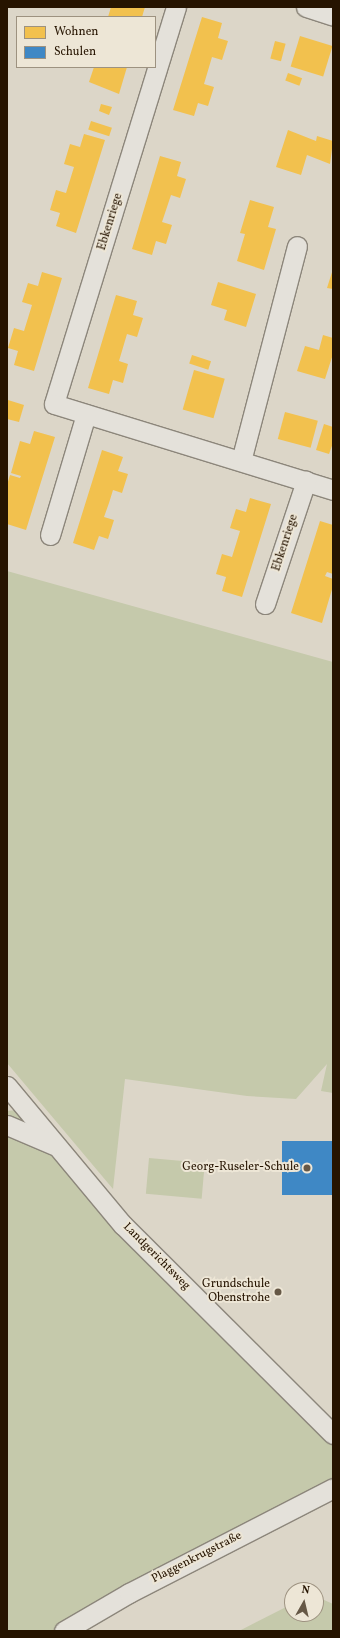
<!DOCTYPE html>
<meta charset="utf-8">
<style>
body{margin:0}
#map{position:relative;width:340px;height:1638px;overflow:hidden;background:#dcd6c8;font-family:Vollkorn,serif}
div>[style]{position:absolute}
.green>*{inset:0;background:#c5c9ab;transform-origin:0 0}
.homes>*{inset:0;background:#f2c14e;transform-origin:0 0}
.schools>*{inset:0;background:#3f88c5;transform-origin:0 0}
.roads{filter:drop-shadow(1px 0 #8c867b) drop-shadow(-1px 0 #8c867b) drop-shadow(0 1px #8c867b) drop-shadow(0 -1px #8c867b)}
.minor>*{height:19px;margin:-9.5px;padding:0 9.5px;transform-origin:9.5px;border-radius:9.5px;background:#e4e1da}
.dots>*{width:11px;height:11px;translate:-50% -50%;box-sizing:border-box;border:2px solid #ede6d6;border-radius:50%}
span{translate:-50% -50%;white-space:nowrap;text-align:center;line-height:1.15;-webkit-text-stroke:4px #ede6d6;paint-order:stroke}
.street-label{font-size:12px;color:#261400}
.poi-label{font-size:12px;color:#261400}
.right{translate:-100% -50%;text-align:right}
.frame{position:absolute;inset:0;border:8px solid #261400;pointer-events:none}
.legend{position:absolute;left:16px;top:16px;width:140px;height:52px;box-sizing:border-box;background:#ede6d6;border:1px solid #9d9280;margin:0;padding:5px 7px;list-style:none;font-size:12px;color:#261400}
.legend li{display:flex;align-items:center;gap:8px;height:20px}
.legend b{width:20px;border:1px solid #9d9280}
.north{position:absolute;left:284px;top:1582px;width:40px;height:40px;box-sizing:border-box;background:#ede6d6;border:1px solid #9d9280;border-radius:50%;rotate:8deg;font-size:11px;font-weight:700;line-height:16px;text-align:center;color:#261400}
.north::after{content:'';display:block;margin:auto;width:14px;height:18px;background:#665846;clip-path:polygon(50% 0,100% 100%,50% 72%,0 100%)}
</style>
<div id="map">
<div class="green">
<i style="clip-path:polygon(7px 571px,333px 662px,333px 1093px,321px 1091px,327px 1064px,296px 1099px,247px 1096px,125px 1079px,113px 1189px,7px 1063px)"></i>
<i style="clip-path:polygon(26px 1109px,333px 1434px,333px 1488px,64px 1631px,7px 1631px,7px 1111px)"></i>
<i style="left:149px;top:1158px;width:56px;height:36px;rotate:5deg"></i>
<i style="clip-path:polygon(322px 1599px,333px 1604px,333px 1631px,239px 1631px,292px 1604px,292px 1614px,316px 1614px,316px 1600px)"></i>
</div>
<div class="homes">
<i style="clip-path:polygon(111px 7px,122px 8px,145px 7px,142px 17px,108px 17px)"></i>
<i style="clip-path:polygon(202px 17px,222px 23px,218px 38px,228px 41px,222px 60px,212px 57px,204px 84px,214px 87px,208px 106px,198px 103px,194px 116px,173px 110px)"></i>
<i style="left:300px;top:36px;width:34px;height:32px;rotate:17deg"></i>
<i style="left:275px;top:41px;width:11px;height:18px;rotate:15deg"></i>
<i style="clip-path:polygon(94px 67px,127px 67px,119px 94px,89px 82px)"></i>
<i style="left:288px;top:73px;width:15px;height:8px;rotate:20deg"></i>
<i style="clip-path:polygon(101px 104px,112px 107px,109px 115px,99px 111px)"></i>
<i style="left:91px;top:121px;width:22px;height:9px;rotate:18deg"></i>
<i style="clip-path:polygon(288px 130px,316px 141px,317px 136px,333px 141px,330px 164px,307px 155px,301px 175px,276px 167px)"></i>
<i style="clip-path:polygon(84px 134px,105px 140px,76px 233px,56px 226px,60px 213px,50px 210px,56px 190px,66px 193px,74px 167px,64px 164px,70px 144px,80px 147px)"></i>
<i style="clip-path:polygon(160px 156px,181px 162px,177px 176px,186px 179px,180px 198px,171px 195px,162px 222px,172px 225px,166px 244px,156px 241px,152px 255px,132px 249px)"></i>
<i style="clip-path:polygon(250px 200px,274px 207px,268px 227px,276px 229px,264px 270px,237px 261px,245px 234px,240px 233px)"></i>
<i style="clip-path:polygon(333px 269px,333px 289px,327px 288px)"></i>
<i style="clip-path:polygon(42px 272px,62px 278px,34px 371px,14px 365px,18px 351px,8px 348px,14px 328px,24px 331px,32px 305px,22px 302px,28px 283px,38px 286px)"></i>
<i style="clip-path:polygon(218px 282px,256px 294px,246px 327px,224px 320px,227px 310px,211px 305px)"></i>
<i style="clip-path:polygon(116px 295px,137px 301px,133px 315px,143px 318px,137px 337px,127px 334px,119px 361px,128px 364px,123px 383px,113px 380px,109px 394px,88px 388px)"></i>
<i style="clip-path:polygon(323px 335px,333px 338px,333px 354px,325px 379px,297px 371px,305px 346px,319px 350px)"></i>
<i style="left:192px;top:355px;width:20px;height:9px;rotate:18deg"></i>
<i style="left:194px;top:370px;width:32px;height:41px;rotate:16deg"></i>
<i style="clip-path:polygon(8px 400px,24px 405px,19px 422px,7px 419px)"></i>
<i style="left:285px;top:412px;width:34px;height:28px;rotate:15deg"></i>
<i style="clip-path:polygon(324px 424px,333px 427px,333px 443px,329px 454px,316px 450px)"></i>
<i style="clip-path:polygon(34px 431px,55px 437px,26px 530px,7px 524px,7px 485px,10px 475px,20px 478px,21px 476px,11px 473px,20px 441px,30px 444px)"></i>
<i style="clip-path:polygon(102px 450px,123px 457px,118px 471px,128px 474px,122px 493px,113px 490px,109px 503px,104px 517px,114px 520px,108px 539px,99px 536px,94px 550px,73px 543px)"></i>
<i style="clip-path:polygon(250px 498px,271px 504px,242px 597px,222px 591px,226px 577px,216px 574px,222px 554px,232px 557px,240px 531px,230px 528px,236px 509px,246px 512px)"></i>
<i style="clip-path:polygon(320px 521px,333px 525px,333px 574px,327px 572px,325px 576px,333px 579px,333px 586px,322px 623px,291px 613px)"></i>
</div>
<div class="schools">
<i style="left:282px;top:1141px;width:51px;height:54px"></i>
</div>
<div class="roads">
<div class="minor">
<i style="left:176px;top:7px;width:415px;rotate:107.1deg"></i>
<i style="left:54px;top:404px;width:292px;rotate:17.1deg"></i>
<i style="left:306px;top:7px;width:28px;rotate:18deg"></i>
<i style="left:241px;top:461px;width:222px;rotate:-75.4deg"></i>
<i style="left:50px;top:535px;width:126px;rotate:-73.4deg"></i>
<i style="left:265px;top:604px;width:130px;rotate:-71.6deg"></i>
<i style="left:7px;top:1086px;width:181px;rotate:50.2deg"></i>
<i style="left:123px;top:1225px;width:296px;rotate:44.9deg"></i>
<i style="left:7px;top:1125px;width:51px;rotate:23.1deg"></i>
<i style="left:64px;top:1631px;width:75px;rotate:-30.3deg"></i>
<i style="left:129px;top:1593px;width:229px;rotate:-27.2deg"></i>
</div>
</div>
<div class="dots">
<i style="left:307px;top:1168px;background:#665846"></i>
<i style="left:278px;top:1292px;background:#665846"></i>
</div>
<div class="street-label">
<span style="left:111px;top:222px;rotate:-73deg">Ebkenriege</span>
<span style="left:286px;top:543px;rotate:-72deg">Ebkenriege</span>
<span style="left:156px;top:1257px;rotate:45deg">Landgerichtsweg</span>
<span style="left:197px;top:1558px;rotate:-27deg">Plaggenkrugstraße</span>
</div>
<div class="poi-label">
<span class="right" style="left:299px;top:1168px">Georg-Ruseler-Schule</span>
<span class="right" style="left:270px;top:1292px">Grundschule<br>Obenstrohe</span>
</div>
<div class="frame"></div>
<ul class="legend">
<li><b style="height:11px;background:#f2c14e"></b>Wohnen</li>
<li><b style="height:11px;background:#3f88c5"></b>Schulen</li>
</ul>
<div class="north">N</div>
</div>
